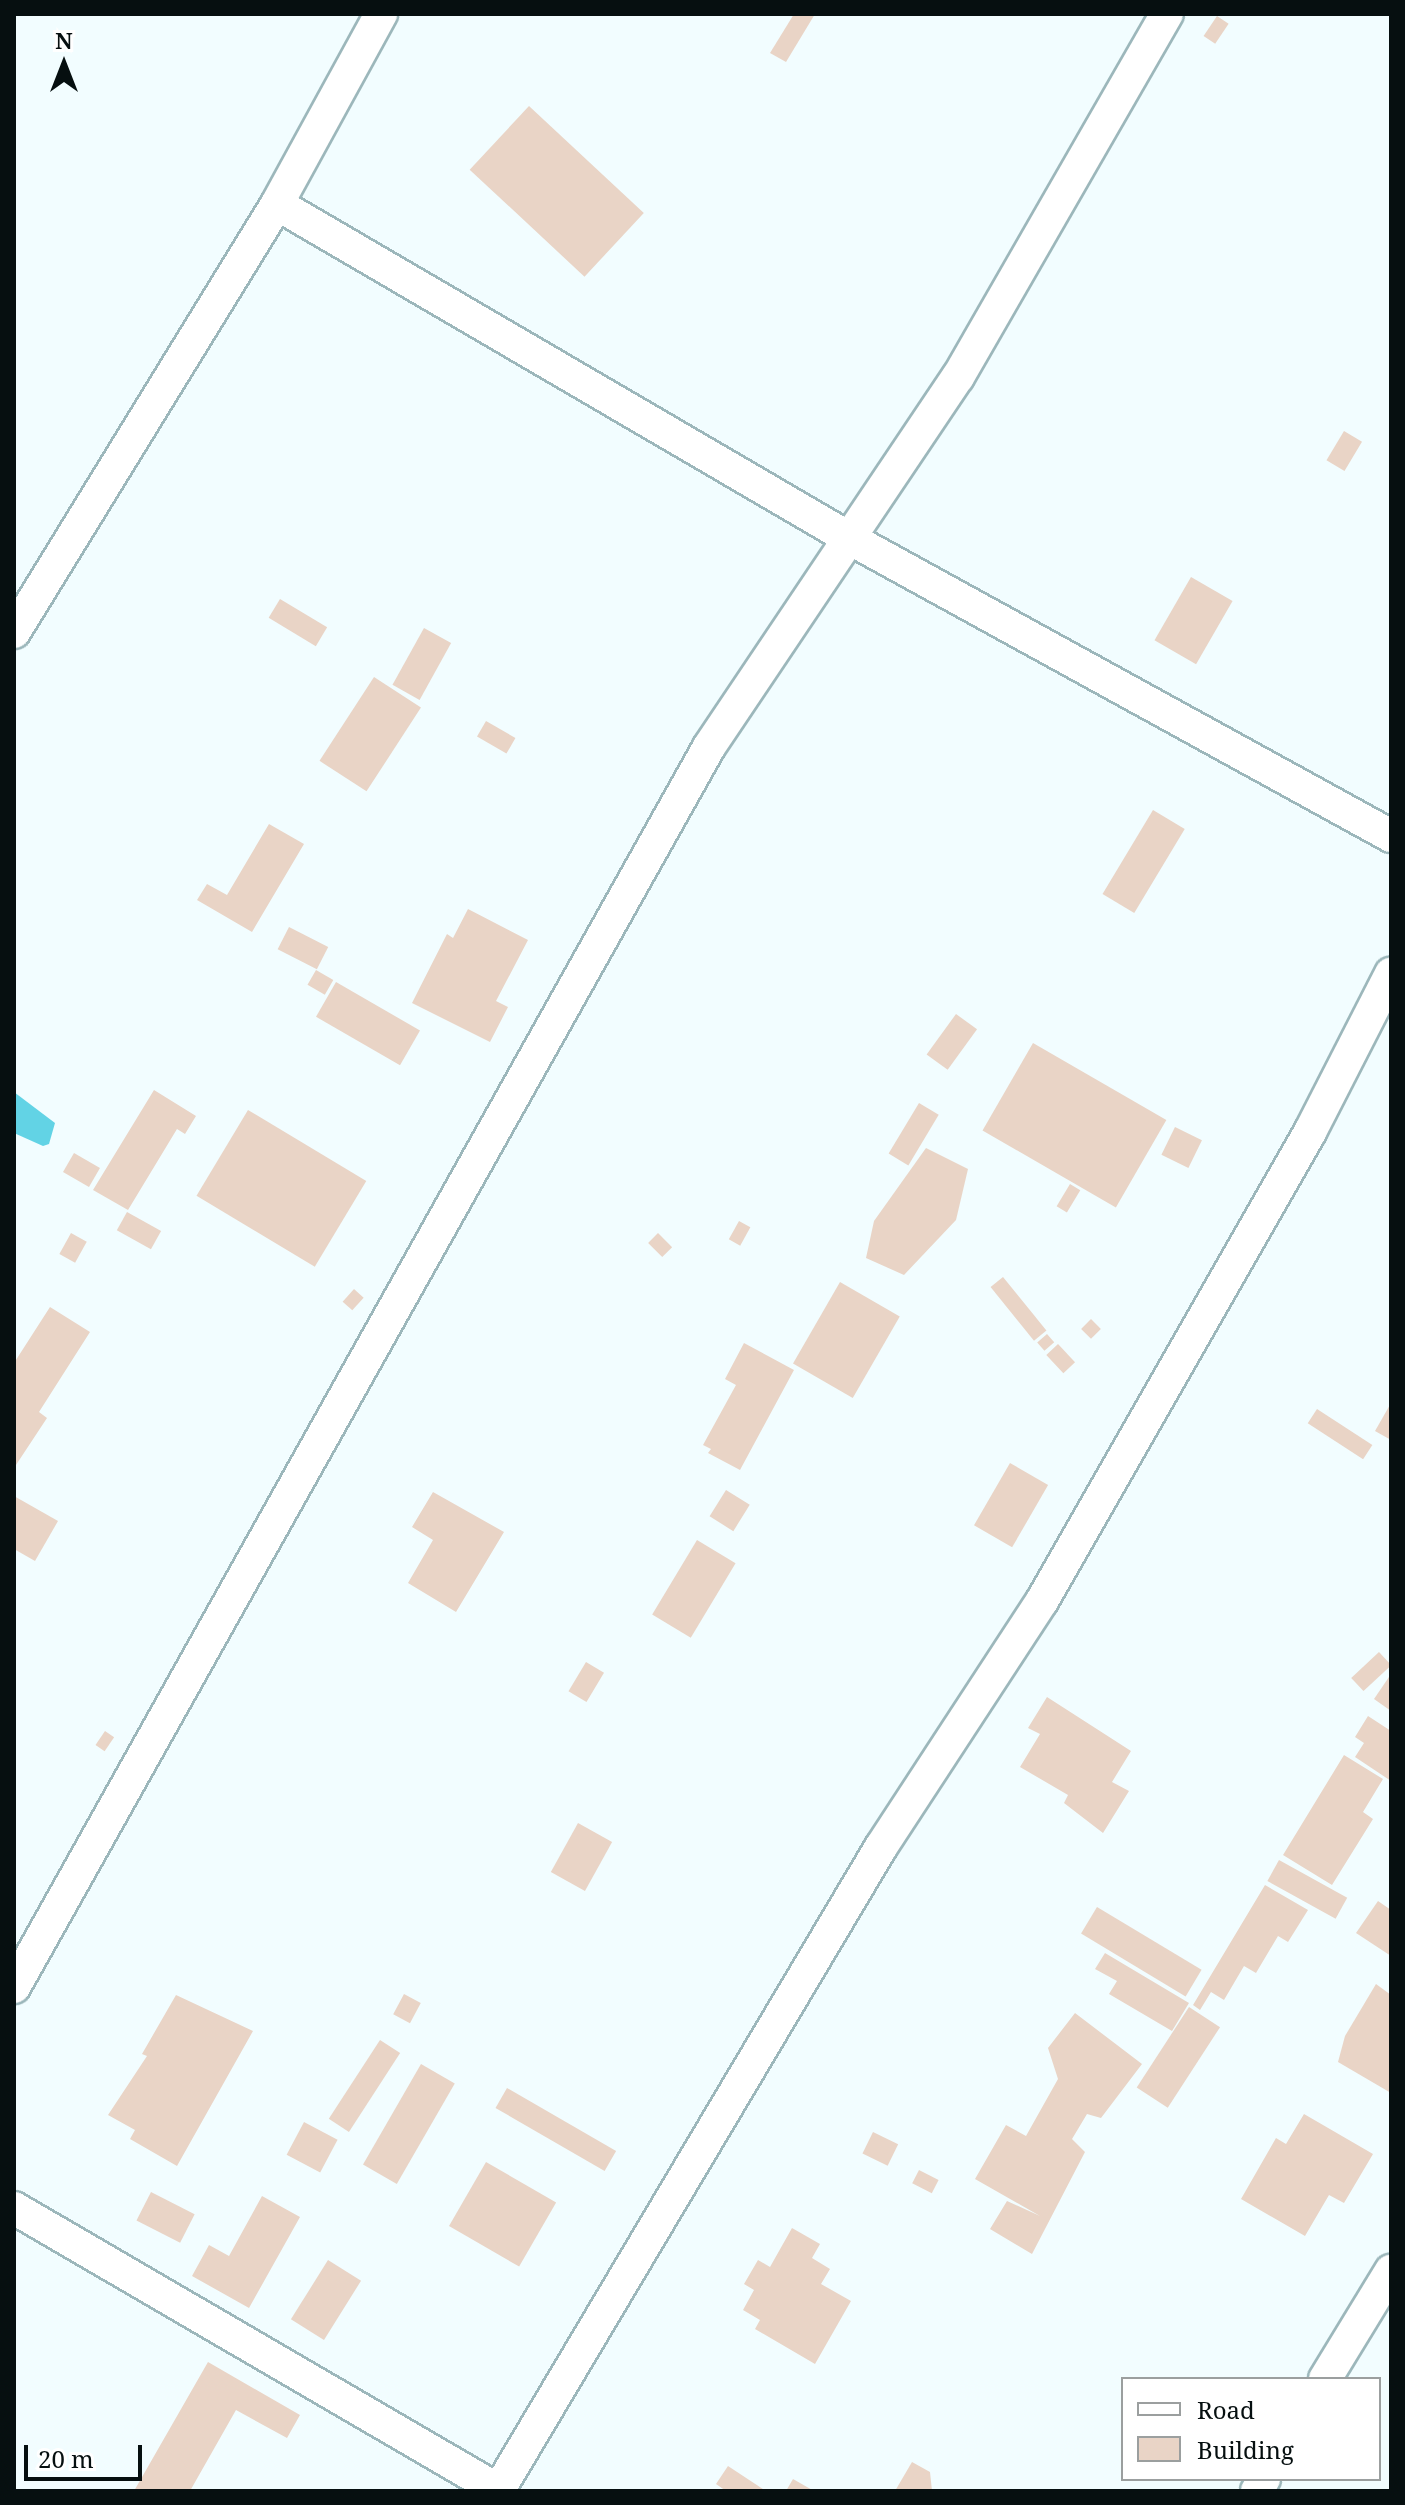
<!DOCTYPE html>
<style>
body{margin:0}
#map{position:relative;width:1405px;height:2505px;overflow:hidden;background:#f2fdff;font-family:"Noto Serif",serif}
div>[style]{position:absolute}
.water>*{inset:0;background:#62d3e5}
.building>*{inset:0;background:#e9d4c6;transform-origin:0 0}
.roads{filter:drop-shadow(2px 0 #9cb7bb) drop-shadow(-2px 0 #9cb7bb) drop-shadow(0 2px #9cb7bb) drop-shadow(0 -2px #9cb7bb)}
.minor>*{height:32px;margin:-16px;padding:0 16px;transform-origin:16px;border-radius:16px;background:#fff}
span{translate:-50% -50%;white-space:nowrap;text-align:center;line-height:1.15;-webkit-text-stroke:7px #fff;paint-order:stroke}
.frame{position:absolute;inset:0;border:16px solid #060f10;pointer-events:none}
.legend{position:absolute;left:1121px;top:2377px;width:260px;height:104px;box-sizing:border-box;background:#fff;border:2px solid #9b9f9f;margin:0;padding:10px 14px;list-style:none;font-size:24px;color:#060f10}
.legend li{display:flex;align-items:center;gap:16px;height:40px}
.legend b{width:40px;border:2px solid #9b9f9f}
.north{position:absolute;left:24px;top:24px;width:80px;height:80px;-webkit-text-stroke:6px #fff;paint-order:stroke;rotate:0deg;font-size:22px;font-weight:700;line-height:32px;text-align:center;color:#060f10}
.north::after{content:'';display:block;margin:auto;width:28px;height:36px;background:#060f10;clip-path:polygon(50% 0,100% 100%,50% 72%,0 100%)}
.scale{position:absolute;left:24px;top:2445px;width:118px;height:36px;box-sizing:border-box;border:4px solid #060f10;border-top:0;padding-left:10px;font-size:24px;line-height:28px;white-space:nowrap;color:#060f10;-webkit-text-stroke:6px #fff;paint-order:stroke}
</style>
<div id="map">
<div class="water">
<i style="clip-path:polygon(14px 1092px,55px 1123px,49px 1144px,43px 1146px,14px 1133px)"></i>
</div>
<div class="building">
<i style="clip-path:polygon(794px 14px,815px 14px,786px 62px,770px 53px)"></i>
<i style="left:1217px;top:16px;width:14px;height:24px;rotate:34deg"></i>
<i style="left:529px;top:106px;width:157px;height:87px;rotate:43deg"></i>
<i style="left:1344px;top:431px;width:21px;height:34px;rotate:31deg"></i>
<i style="left:1191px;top:577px;width:48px;height:73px;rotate:30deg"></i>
<i style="left:280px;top:599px;width:55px;height:22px;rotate:31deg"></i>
<i style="left:424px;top:628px;width:31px;height:65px;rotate:29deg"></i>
<i style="left:374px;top:677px;width:56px;height:100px;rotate:33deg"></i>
<i style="left:486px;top:721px;width:34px;height:18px;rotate:30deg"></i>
<i style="left:1153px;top:810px;width:37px;height:98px;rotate:31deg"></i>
<i style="clip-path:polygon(269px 824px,304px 844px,252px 932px,197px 900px,207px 884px,227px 895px)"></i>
<i style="clip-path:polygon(468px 909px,528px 940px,496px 1001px,508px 1007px,490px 1042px,412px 1003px,447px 934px,453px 938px)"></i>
<i style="left:289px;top:927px;width:44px;height:25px;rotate:27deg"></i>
<i style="left:316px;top:970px;width:20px;height:17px;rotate:30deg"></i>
<i style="left:336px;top:982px;width:97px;height:40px;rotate:30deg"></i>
<i style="left:956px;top:1014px;width:26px;height:50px;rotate:36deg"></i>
<i style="left:1033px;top:1043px;width:154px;height:101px;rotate:30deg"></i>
<i style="clip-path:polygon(154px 1090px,196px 1116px,185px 1134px,177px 1129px,128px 1210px,93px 1190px)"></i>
<i style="left:919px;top:1103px;width:23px;height:59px;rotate:31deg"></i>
<i style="left:248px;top:1110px;width:138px;height:100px;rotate:31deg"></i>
<i style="left:1175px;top:1127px;width:30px;height:31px;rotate:26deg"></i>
<i style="clip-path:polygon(926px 1148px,968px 1169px,956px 1220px,904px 1275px,866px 1258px,874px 1221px)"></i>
<i style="left:74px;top:1153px;width:30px;height:22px;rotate:30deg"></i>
<i style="left:1070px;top:1184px;width:12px;height:26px;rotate:31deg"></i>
<i style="left:127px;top:1212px;width:39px;height:21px;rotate:29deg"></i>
<i style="left:739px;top:1221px;width:13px;height:21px;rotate:29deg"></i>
<i style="left:71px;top:1233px;width:18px;height:24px;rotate:29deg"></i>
<i style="left:658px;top:1233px;width:20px;height:14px;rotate:45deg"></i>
<i style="left:1003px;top:1277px;width:69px;height:16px;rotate:51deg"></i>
<i style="left:840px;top:1282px;width:69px;height:94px;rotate:30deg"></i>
<i style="left:354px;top:1289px;width:13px;height:17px;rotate:42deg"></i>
<i style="clip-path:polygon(50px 1307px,90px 1332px,39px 1412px,47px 1418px,14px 1468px,14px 1363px)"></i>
<i style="left:1091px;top:1319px;width:14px;height:14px;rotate:45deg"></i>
<i style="left:1047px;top:1334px;width:11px;height:13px;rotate:49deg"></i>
<i style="clip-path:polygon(744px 1343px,794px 1370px,740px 1470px,708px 1453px,711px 1449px,703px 1445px,736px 1385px,725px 1379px)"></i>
<i style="left:1058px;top:1344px;width:25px;height:16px;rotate:47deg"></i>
<i style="clip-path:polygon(1391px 1403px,1391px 1440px,1375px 1431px)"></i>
<i style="left:1317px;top:1409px;width:66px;height:17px;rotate:33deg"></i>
<i style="left:1010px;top:1463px;width:44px;height:72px;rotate:30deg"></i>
<i style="left:726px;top:1490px;width:28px;height:31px;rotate:32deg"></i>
<i style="clip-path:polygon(433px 1492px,504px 1532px,456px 1612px,408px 1583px,433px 1540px,412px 1527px)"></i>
<i style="clip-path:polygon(14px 1496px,58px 1521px,35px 1561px,14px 1549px)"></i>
<i style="left:697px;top:1540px;width:45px;height:87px;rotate:31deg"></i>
<i style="left:1379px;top:1652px;width:18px;height:38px;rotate:47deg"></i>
<i style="left:586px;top:1662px;width:21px;height:34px;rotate:31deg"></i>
<i style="clip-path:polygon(1391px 1674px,1391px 1711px,1374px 1699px)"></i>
<i style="clip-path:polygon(1047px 1697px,1131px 1751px,1112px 1782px,1129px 1791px,1103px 1833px,1064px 1803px,1068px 1795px,1020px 1767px,1040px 1734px,1028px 1728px)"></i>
<i style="clip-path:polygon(1368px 1716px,1391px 1731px,1391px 1781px,1355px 1757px,1364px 1743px,1355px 1737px)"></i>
<i style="left:105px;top:1731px;width:11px;height:17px;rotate:34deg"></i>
<i style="clip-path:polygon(1344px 1755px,1383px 1779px,1363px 1812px,1373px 1819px,1332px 1885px,1283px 1855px)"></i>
<i style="left:578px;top:1823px;width:39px;height:56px;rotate:29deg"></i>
<i style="left:1279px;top:1860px;width:78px;height:24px;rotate:29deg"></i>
<i style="clip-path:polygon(1265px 1885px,1308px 1910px,1288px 1942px,1278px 1936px,1256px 1973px,1244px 1966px,1224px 2000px,1211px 1992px,1200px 2010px,1193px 2005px)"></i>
<i style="clip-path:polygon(1378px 1901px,1391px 1910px,1391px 1956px,1356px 1933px)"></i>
<i style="left:1097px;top:1907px;width:122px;height:31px;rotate:31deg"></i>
<i style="clip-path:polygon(1105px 1953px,1189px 2003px,1172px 2031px,1109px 1994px,1117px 1981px,1095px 1969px)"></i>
<i style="clip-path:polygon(1376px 1984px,1391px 1995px,1391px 2093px,1338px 2062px,1345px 2036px)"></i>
<i style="left:404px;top:1994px;width:19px;height:23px;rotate:28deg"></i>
<i style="clip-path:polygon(176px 1995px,253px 2031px,177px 2166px,130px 2139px,135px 2130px,108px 2115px,147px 2056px,142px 2054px)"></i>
<i style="left:1189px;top:2007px;width:37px;height:96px;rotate:33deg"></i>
<i style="clip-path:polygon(1075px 2013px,1142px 2064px,1101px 2118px,1087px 2114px,1072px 2139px,1085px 2152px,1032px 2254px,990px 2229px,1007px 2201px,1040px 2216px,975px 2179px,1006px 2125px,1026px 2136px,1058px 2079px,1048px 2048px)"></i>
<i style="left:380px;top:2040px;width:24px;height:94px;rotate:33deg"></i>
<i style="left:421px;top:2064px;width:39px;height:116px;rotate:30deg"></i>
<i style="left:507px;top:2088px;width:126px;height:23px;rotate:30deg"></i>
<i style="clip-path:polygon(1304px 2114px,1373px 2154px,1344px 2203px,1329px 2195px,1305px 2236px,1241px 2199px,1276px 2138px,1286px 2144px)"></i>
<i style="left:304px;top:2122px;width:38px;height:37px;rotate:28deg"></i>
<i style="left:873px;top:2132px;width:28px;height:24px;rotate:26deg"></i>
<i style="left:486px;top:2162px;width:81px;height:74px;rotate:30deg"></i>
<i style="left:919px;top:2170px;width:22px;height:15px;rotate:27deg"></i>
<i style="left:151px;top:2192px;width:49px;height:32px;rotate:27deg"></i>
<i style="clip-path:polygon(262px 2196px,300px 2217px,249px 2308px,192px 2276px,209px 2245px,229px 2256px)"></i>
<i style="clip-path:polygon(792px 2228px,820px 2244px,812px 2258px,830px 2269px,821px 2284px,851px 2301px,815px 2364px,755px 2329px,760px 2320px,743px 2310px,754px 2290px,744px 2284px,758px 2260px,770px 2267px)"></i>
<i style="left:328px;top:2260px;width:39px;height:70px;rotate:32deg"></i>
<i style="clip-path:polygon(208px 2362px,300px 2415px,287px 2438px,236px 2410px,190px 2491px,134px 2491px)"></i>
<i style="clip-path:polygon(912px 2462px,930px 2472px,932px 2491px,895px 2491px)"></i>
<i style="clip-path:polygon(728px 2466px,766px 2491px,726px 2491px,716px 2484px)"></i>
<i style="clip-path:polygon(793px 2479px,814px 2491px,786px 2491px)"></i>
</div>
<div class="roads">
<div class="minor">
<i style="left:277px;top:204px;width:660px;rotate:30.29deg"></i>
<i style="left:847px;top:537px;width:621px;rotate:28.79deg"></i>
<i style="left:14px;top:632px;width:502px;rotate:-58.43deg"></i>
<i style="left:277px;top:204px;width:217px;rotate:-61.3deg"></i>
<i style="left:14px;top:1987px;width:1421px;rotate:-60.73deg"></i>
<i style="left:709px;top:747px;width:446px;rotate:-56.1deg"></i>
<i style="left:958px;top:377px;width:419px;rotate:-60.1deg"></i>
<i style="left:14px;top:2208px;width:560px;rotate:30.23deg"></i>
<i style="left:1325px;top:2379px;width:127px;rotate:-58.6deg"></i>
<i style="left:498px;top:2491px;width:749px;rotate:-59.26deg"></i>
<i style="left:881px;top:1847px;width:294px;rotate:-56.8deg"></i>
<i style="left:1042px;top:1601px;width:540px;rotate:-60.26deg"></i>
<i style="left:1310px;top:1132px;width:178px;rotate:-62.9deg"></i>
<i style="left:1257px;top:2491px;width:14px;rotate:-60deg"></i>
</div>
</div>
<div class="frame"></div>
<ul class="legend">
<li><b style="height:10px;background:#fff"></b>Road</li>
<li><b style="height:22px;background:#e9d4c6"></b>Building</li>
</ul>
<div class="north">N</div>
<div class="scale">20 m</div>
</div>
